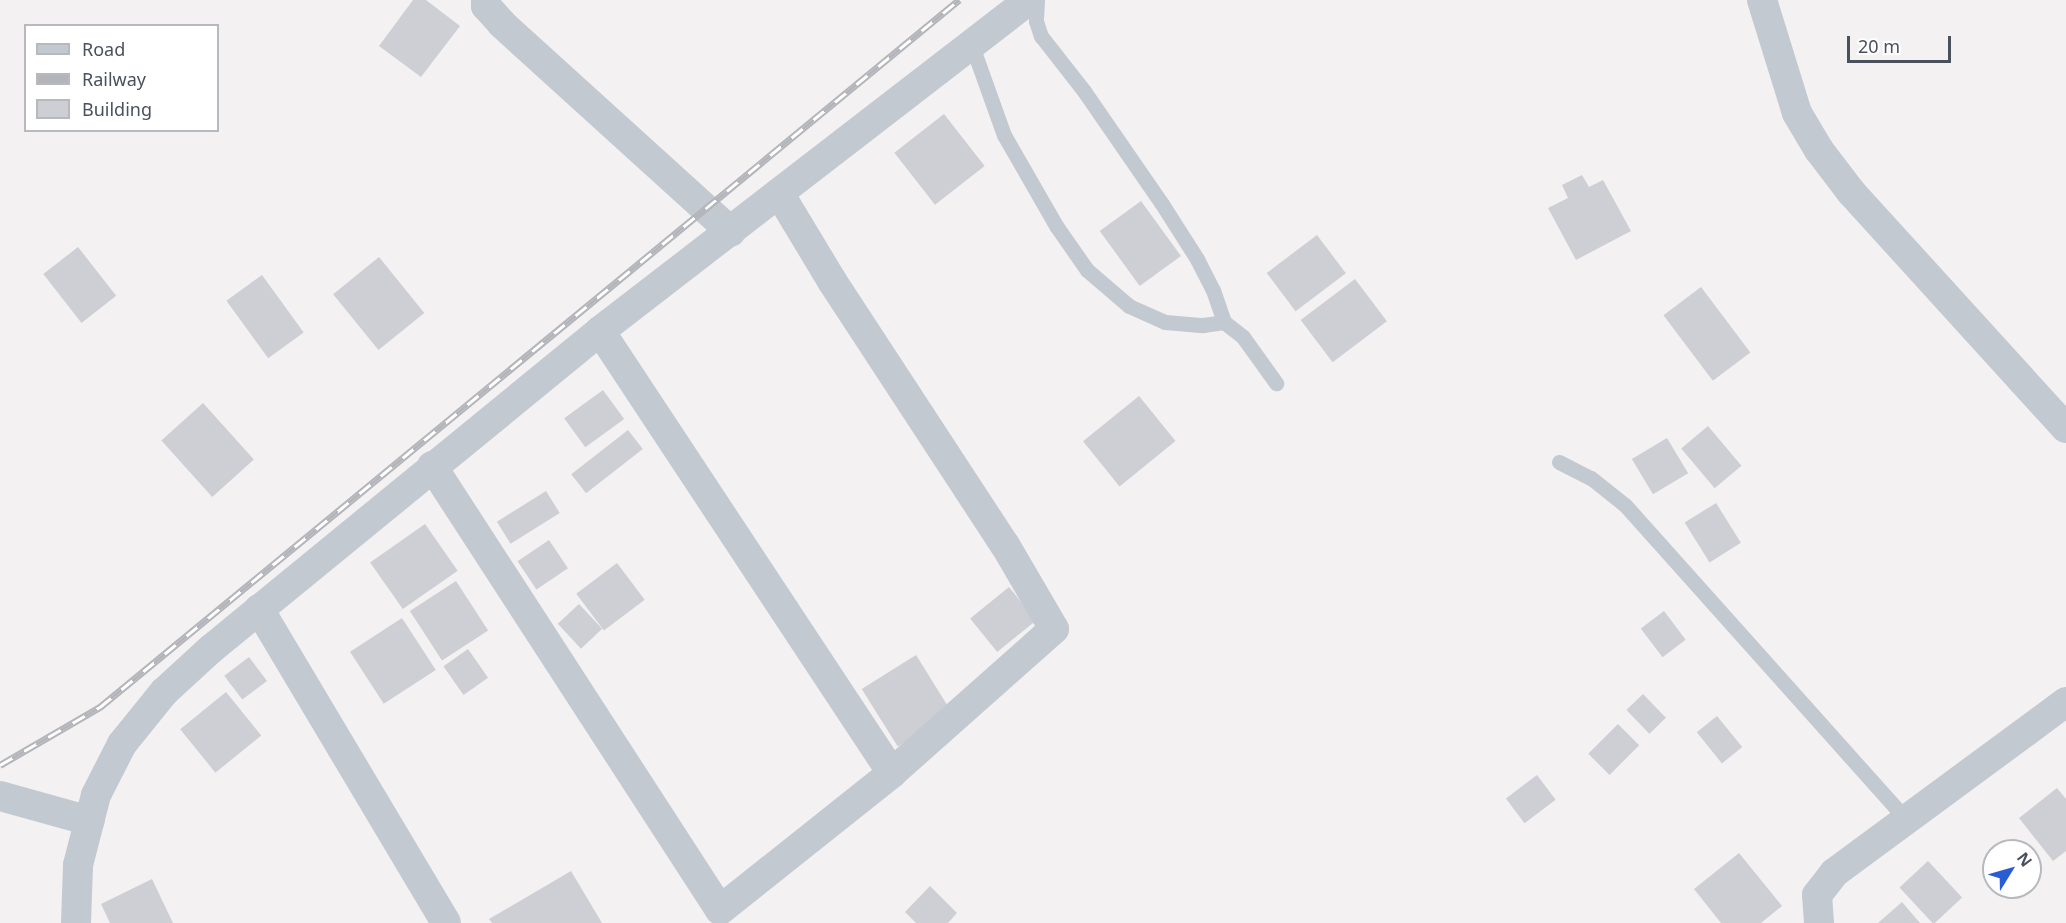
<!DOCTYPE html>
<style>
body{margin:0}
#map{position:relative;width:2066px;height:923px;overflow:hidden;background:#f3f1f1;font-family:"Noto Sans",sans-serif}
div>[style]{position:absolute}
.building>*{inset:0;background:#cecfd5;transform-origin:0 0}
.service>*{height:15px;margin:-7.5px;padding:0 7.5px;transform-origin:7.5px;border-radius:7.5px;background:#c3c9d1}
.minor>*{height:30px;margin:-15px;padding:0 15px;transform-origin:15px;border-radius:15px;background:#c3c9d1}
.rail>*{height:7px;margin-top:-3.5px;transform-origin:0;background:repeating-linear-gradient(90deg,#fff 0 14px,#b3b5ba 0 28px);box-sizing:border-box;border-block:2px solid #b3b5ba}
span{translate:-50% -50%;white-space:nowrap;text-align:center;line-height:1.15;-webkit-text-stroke:4.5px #fff;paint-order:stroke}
.legend{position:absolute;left:24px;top:24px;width:195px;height:108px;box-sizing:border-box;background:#fff;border:2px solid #b7b9be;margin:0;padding:8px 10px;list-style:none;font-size:18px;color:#4a515d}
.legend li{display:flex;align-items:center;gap:12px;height:30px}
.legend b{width:30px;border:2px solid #b7b9be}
.north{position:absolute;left:1982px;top:839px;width:60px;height:60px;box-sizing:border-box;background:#fff;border:2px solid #b7b9be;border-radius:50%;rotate:53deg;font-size:16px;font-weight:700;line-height:24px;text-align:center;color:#4a515d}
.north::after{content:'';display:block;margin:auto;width:21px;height:27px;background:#2a5dd4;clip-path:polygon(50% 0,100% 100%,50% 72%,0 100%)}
.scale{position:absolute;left:1847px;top:36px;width:104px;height:27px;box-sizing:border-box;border:3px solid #4a515d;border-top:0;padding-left:8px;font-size:18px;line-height:21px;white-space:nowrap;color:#4a515d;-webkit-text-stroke:4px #fff;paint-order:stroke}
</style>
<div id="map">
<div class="building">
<i style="clip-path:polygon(413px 0,426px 0,460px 26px,421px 77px,379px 46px)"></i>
<i style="left:944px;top:114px;width:66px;height:63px;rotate:52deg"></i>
<i style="clip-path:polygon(1582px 175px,1589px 187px,1603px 180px,1631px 231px,1576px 260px,1548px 208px,1568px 198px,1562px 185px)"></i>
<i style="left:1141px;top:201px;width:68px;height:51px;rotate:54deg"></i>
<i style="left:1317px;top:235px;width:48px;height:63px;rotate:53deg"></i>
<i style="left:78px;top:247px;width:62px;height:44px;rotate:52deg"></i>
<i style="left:379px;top:257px;width:72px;height:59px;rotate:51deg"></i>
<i style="left:262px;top:275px;width:71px;height:44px;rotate:54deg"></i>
<i style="left:1355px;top:279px;width:53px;height:68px;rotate:53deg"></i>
<i style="left:1701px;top:287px;width:82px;height:47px;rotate:53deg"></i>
<i style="left:603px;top:390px;width:36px;height:48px;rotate:54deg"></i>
<i style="left:1139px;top:396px;width:58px;height:72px;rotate:51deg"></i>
<i style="left:203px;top:403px;width:76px;height:56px;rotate:48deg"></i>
<i style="left:1708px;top:426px;width:52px;height:35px;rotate:50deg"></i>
<i style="left:628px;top:430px;width:24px;height:72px;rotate:52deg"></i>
<i style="left:1667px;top:438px;width:41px;height:41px;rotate:59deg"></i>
<i style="left:546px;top:491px;width:26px;height:58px;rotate:58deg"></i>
<i style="left:1716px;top:503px;width:47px;height:37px;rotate:58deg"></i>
<i style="left:425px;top:524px;width:57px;height:67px;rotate:55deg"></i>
<i style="left:549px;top:540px;width:34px;height:38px;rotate:56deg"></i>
<i style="left:617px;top:563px;width:46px;height:51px;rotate:53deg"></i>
<i style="left:456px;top:581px;width:59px;height:55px;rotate:57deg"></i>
<i style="left:1009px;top:587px;width:43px;height:50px;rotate:51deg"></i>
<i style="left:579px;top:604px;width:34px;height:29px;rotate:47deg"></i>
<i style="left:1664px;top:611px;width:36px;height:29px;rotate:53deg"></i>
<i style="left:402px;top:618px;width:62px;height:62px;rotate:57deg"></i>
<i style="left:468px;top:649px;width:35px;height:30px;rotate:55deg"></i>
<i style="left:916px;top:655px;width:68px;height:64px;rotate:58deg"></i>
<i style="left:249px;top:657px;width:30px;height:31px;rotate:53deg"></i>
<i style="left:226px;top:692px;width:56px;height:59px;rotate:51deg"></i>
<i style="left:1643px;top:694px;width:33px;height:23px;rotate:46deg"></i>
<i style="left:1717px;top:716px;width:40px;height:26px;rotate:51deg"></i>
<i style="left:1618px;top:724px;width:30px;height:42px;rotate:45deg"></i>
<i style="left:1537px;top:775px;width:31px;height:39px;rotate:53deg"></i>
<i style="clip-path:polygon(2057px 788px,2066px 799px,2066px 851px,2053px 861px,2019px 818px)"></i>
<i style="clip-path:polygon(1739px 853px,1782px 906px,1761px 923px,1721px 923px,1694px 889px)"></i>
<i style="left:1928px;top:861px;width:50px;height:39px;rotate:47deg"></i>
<i style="clip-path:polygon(571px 871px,602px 923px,492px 923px,489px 919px)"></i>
<i style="clip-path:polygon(152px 879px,173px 923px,110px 923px,101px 904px)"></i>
<i style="clip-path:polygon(930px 886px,957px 913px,948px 923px,916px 923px,905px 912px)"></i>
<i style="clip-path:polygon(1902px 902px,1920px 923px,1878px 923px)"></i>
</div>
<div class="service">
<i style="left:1037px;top:0;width:21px;rotate:93deg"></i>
<i style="left:1036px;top:21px;width:16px;rotate:72deg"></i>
<i style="left:1041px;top:36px;width:70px;rotate:52deg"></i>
<i style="left:1084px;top:91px;width:137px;rotate:55.4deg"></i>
<i style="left:1162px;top:204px;width:65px;rotate:57.5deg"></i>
<i style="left:1197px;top:259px;width:35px;rotate:63deg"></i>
<i style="left:1213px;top:290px;width:34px;rotate:71deg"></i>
<i style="left:971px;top:43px;width:98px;rotate:70.3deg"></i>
<i style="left:1004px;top:135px;width:106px;rotate:60.1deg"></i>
<i style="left:1057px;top:227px;width:52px;rotate:55.1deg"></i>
<i style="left:1087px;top:270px;width:55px;rotate:40.6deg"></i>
<i style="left:1129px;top:306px;width:39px;rotate:24deg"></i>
<i style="left:1165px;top:322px;width:38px;rotate:5deg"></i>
<i style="left:1203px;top:325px;width:21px;rotate:-8deg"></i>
<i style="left:1224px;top:322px;width:24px;rotate:38deg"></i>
<i style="left:1243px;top:337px;width:57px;rotate:54.3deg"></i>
<i style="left:1559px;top:462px;width:36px;rotate:27deg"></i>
<i style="left:1591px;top:478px;width:43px;rotate:38.5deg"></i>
<i style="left:1625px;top:505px;width:421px;rotate:48.2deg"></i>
</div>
<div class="minor">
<i style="left:486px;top:0;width:6px;rotate:90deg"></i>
<i style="left:486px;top:6px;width:24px;rotate:48deg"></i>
<i style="left:502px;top:24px;width:309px;rotate:42.2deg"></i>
<i style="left:1762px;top:0;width:118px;rotate:72.8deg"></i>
<i style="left:1797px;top:113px;width:43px;rotate:59.3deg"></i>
<i style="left:1819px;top:150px;width:53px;rotate:52.7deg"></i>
<i style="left:1851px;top:192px;width:319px;rotate:47.7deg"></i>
<i style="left:779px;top:193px;width:103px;rotate:58.9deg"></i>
<i style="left:832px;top:281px;width:316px;rotate:56.8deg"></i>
<i style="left:1005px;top:545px;width:97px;rotate:59.7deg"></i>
<i style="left:1054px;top:629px;width:217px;rotate:138.4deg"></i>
<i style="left:432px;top:466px;width:529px;rotate:57.03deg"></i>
<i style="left:720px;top:910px;width:220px;rotate:-38.5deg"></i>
<i style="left:892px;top:773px;width:530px;rotate:-123.45deg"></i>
<i style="left:259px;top:609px;width:365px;rotate:59.2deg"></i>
<i style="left:0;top:796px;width:93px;rotate:15.5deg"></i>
<i style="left:76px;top:923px;width:58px;rotate:-88deg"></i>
<i style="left:78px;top:865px;width:72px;rotate:-75.6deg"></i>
<i style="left:96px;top:795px;width:57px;rotate:-63deg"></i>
<i style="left:122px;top:744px;width:67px;rotate:-51.1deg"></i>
<i style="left:164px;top:692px;width:64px;rotate:-42.5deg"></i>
<i style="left:211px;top:649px;width:502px;rotate:-39.27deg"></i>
<i style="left:600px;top:331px;width:542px;rotate:-37.65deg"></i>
<i style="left:1819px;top:923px;width:28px;rotate:-94deg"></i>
<i style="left:1817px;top:895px;width:28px;rotate:-52deg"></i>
<i style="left:1834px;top:873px;width:288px;rotate:-36.4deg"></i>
</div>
<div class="rail">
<i style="left:0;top:765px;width:116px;rotate:-30.1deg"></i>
<i style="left:100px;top:707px;width:1113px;rotate:-39.46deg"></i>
</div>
<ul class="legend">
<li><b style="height:8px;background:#c3c9d1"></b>Road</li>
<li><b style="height:8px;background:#b3b5ba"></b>Railway</li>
<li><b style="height:16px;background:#cecfd5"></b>Building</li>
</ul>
<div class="north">N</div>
<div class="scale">20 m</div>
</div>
